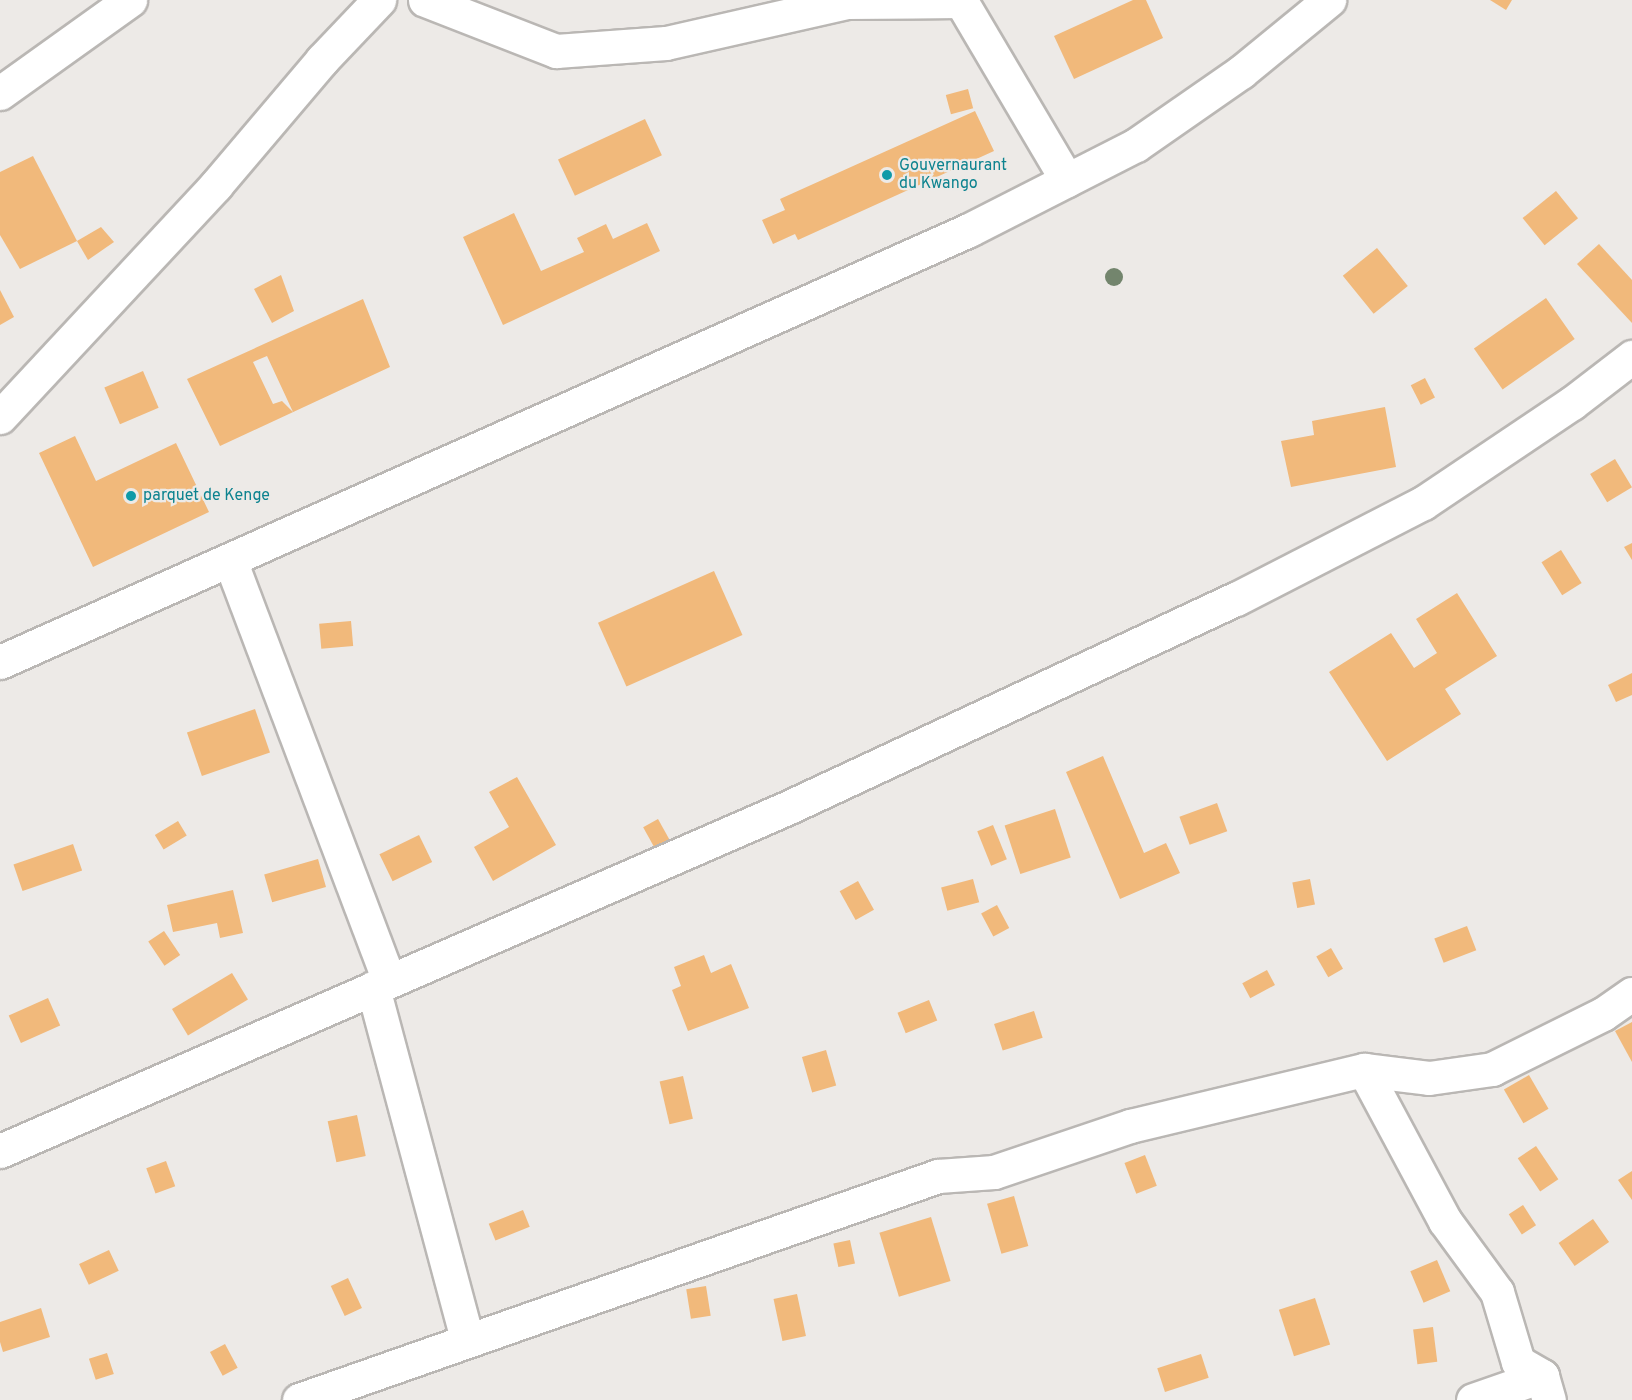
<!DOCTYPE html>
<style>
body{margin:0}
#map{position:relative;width:1632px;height:1400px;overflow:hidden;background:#edeae7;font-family:Overpass,sans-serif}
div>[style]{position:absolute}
.building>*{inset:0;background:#f1b97b;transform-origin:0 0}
.roads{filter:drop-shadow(2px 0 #bab7b4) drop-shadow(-2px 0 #bab7b4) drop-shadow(0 2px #bab7b4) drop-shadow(0 -2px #bab7b4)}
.minor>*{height:33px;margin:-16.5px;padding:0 16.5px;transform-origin:16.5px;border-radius:16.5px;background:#fff}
.secondary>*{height:33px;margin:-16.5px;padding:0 16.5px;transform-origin:16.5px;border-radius:16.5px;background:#fff}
.trees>*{width:18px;height:18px;margin:-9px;border-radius:50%;background:#73856d}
.dots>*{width:16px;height:16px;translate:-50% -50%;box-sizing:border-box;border:3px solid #edeae7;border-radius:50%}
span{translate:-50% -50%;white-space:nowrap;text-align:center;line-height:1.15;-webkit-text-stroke:4.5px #edeae7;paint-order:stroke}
.culture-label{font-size:16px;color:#0d838f}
.left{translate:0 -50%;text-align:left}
</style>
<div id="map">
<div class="building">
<i style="clip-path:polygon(1133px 0,1146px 0,1163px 38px,1074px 79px,1054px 36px)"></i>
<i style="clip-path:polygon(1490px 0,1512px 0,1506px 10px)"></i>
<i style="left:968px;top:89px;width:20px;height:23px;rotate:75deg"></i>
<i style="clip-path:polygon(975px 111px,994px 151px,798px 240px,795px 234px,773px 244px,762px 220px,785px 210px,780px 199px)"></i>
<i style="left:645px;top:119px;width:40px;height:96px;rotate:65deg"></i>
<i style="clip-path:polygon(33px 156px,77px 241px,20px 269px,0 235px,0 172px)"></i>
<i style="left:1556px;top:191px;width:35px;height:43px;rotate:51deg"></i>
<i style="clip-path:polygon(514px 213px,541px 271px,584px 252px,577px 238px,606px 224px,613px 239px,647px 223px,660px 251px,503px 325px,463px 237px)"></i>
<i style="clip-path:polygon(101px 227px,114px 242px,88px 260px,77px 241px)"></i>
<i style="clip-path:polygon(1599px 244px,1632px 280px,1632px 323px,1577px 264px)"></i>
<i style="left:1377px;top:248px;width:49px;height:44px;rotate:51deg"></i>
<i style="clip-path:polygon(281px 275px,294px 311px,272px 323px,254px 289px)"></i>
<i style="clip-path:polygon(0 290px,14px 317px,0 325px)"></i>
<i style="left:1546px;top:298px;width:50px;height:88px;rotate:55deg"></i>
<i style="clip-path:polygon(evenodd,363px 299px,390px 367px,220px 446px,187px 379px,363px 299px,267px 356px,293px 412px,282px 401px,273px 404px,253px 362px,267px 356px)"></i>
<i style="left:143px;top:371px;width:40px;height:42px;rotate:67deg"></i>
<i style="left:1425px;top:378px;width:22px;height:16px;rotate:63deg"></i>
<i style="clip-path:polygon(1385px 407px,1396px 467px,1291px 487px,1281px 441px,1314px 435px,1312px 421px)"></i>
<i style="clip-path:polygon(75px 436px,96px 481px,176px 443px,209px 512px,93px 567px,39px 453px)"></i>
<i style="left:1615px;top:459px;width:33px;height:29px;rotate:59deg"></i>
<i style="clip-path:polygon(1632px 543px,1632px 560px,1624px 547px)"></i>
<i style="left:1561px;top:550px;width:39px;height:23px;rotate:58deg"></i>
<i style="left:714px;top:571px;width:70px;height:127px;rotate:66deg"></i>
<i style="clip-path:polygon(1457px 593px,1497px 656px,1445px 689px,1461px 714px,1387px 761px,1329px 672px,1391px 633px,1414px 668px,1437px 653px,1416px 619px)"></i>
<i style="left:351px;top:621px;width:25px;height:32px;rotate:85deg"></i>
<i style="clip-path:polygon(1632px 673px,1632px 695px,1616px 702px,1608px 685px)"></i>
<i style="left:255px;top:709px;width:46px;height:72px;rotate:71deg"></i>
<i style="clip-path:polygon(1103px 756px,1144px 853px,1166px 843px,1180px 873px,1120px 899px,1066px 772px)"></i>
<i style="clip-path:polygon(517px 777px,556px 845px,493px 881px,474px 847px,509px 827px,489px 792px)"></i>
<i style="left:1217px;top:803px;width:30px;height:40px;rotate:70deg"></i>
<i style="left:1055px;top:809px;width:51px;height:53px;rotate:72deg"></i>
<i style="left:658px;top:819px;width:25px;height:17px;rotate:61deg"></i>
<i style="left:178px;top:821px;width:17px;height:27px;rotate:59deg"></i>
<i style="left:993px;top:825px;width:37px;height:17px;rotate:68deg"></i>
<i style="left:419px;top:835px;width:30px;height:44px;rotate:64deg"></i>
<i style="left:73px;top:844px;width:28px;height:63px;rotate:71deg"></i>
<i style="left:318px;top:859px;width:29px;height:56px;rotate:74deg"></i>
<i style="left:973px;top:879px;width:24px;height:33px;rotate:75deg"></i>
<i style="left:1310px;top:879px;width:26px;height:18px;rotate:79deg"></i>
<i style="left:858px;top:881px;width:33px;height:21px;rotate:61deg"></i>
<i style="clip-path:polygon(233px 890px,243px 933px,220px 938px,217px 923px,173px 932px,167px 905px)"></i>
<i style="left:997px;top:905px;width:26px;height:18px;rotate:62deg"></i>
<i style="left:1467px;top:926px;width:26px;height:35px;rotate:69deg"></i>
<i style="left:164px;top:931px;width:29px;height:19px;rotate:56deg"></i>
<i style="left:1331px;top:948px;width:24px;height:17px;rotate:60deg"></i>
<i style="clip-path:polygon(704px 955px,711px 973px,731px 964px,749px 1008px,688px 1031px,672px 990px,681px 986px,674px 967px)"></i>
<i style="left:1267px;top:970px;width:17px;height:28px;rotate:62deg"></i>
<i style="left:232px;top:973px;width:31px;height:70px;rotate:59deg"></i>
<i style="left:48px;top:998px;width:30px;height:43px;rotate:66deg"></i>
<i style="left:929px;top:1000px;width:22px;height:34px;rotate:68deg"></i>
<i style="left:1034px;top:1011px;width:28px;height:42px;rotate:72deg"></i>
<i style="clip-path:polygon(1632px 1022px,1632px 1062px,1615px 1031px)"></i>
<i style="left:826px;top:1050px;width:37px;height:25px;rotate:74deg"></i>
<i style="left:1529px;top:1075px;width:39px;height:29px;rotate:60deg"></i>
<i style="left:683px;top:1076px;width:44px;height:24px;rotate:77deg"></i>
<i style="left:357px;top:1115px;width:42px;height:30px;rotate:78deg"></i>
<i style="left:1536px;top:1146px;width:40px;height:22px;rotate:56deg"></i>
<i style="left:1145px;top:1155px;width:33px;height:22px;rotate:69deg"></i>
<i style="left:166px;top:1161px;width:27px;height:21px;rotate:70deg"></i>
<i style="clip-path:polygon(1632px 1171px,1632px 1200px,1618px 1180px)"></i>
<i style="left:1014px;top:1196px;width:52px;height:28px;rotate:74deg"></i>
<i style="left:1523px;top:1205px;width:24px;height:17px;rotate:57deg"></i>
<i style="left:523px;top:1210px;width:18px;height:37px;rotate:68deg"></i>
<i style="left:931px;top:1217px;width:67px;height:54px;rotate:73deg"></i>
<i style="left:1593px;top:1219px;width:28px;height:42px;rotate:55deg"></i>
<i style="left:850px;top:1240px;width:24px;height:17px;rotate:78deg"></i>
<i style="left:109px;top:1250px;width:23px;height:33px;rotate:65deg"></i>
<i style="left:1437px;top:1260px;width:34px;height:29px;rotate:67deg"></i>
<i style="left:348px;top:1278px;width:33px;height:19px;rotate:65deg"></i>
<i style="left:706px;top:1286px;width:30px;height:20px;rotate:81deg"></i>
<i style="left:797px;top:1294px;width:43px;height:24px;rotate:78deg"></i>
<i style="left:1315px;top:1298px;width:49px;height:38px;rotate:72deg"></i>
<i style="clip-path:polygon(41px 1308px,50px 1337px,3px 1352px,0 1342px,0 1322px)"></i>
<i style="left:1433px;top:1327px;width:35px;height:20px;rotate:83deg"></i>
<i style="left:225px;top:1344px;width:27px;height:17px;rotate:62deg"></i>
<i style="left:107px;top:1353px;width:22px;height:19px;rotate:72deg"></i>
<i style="left:1201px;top:1354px;width:25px;height:46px;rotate:72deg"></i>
</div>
<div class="roads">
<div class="minor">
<i style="left:425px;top:0;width:141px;rotate:21.3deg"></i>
<i style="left:556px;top:51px;width:110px;rotate:-4.2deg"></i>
<i style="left:666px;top:43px;width:186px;rotate:-12.8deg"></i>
<i style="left:847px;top:2px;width:114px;rotate:-0.5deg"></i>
<i style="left:961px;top:1px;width:208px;rotate:59.4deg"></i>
<i style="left:0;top:93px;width:160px;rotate:-35.6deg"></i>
<i style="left:0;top:417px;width:317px;rotate:-47deg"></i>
<i style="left:216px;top:185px;width:164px;rotate:-49.7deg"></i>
<i style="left:322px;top:60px;width:83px;rotate:-46.5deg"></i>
<i style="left:230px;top:560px;width:450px;rotate:69.3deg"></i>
<i style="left:373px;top:988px;width:364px;rotate:75deg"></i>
<i style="left:1364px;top:1070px;width:171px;rotate:61.8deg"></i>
<i style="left:1445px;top:1221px;width:88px;rotate:53.8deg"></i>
<i style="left:1497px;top:1292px;width:73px;rotate:73.3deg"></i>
<i style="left:1518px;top:1362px;width:28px;rotate:30deg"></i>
<i style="left:0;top:1151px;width:858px;rotate:-23.55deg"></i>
<i style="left:787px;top:808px;width:495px;rotate:-25deg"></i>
<i style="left:1236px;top:599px;width:210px;rotate:-27.2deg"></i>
<i style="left:1423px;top:503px;width:179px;rotate:-33.9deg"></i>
<i style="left:1572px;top:403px;width:76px;rotate:-37.5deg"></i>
<i style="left:299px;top:1400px;width:677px;rotate:-19.32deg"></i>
<i style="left:938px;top:1176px;width:56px;rotate:-4.1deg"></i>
<i style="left:994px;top:1172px;width:144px;rotate:-18.7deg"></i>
<i style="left:1130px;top:1126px;width:241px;rotate:-13.5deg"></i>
<i style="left:1364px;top:1070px;width:65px;rotate:7deg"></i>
<i style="left:1429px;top:1078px;width:64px;rotate:-8.1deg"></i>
<i style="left:1492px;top:1069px;width:124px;rotate:-26.4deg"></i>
<i style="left:1603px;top:1014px;width:35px;rotate:-35deg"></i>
<i style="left:1473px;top:1400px;width:73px;rotate:-19.2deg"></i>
<i style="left:1542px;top:1376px;width:25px;rotate:74deg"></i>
</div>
<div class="secondary">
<i style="left:0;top:662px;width:1061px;rotate:-24.03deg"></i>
<i style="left:969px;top:230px;width:187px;rotate:-27deg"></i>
<i style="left:1136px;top:145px;width:128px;rotate:-34.8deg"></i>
<i style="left:1241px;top:72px;width:114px;rotate:-39.3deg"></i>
</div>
</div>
<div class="trees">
<i style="left:1114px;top:277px"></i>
</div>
<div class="dots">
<i style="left:887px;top:175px;background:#0f9aa8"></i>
<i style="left:131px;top:496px;background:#0f9aa8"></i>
</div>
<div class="culture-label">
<span class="left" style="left:899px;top:175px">Gouvernaurant<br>du Kwango</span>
<span class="left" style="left:143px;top:496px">parquet de Kenge</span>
</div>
</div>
